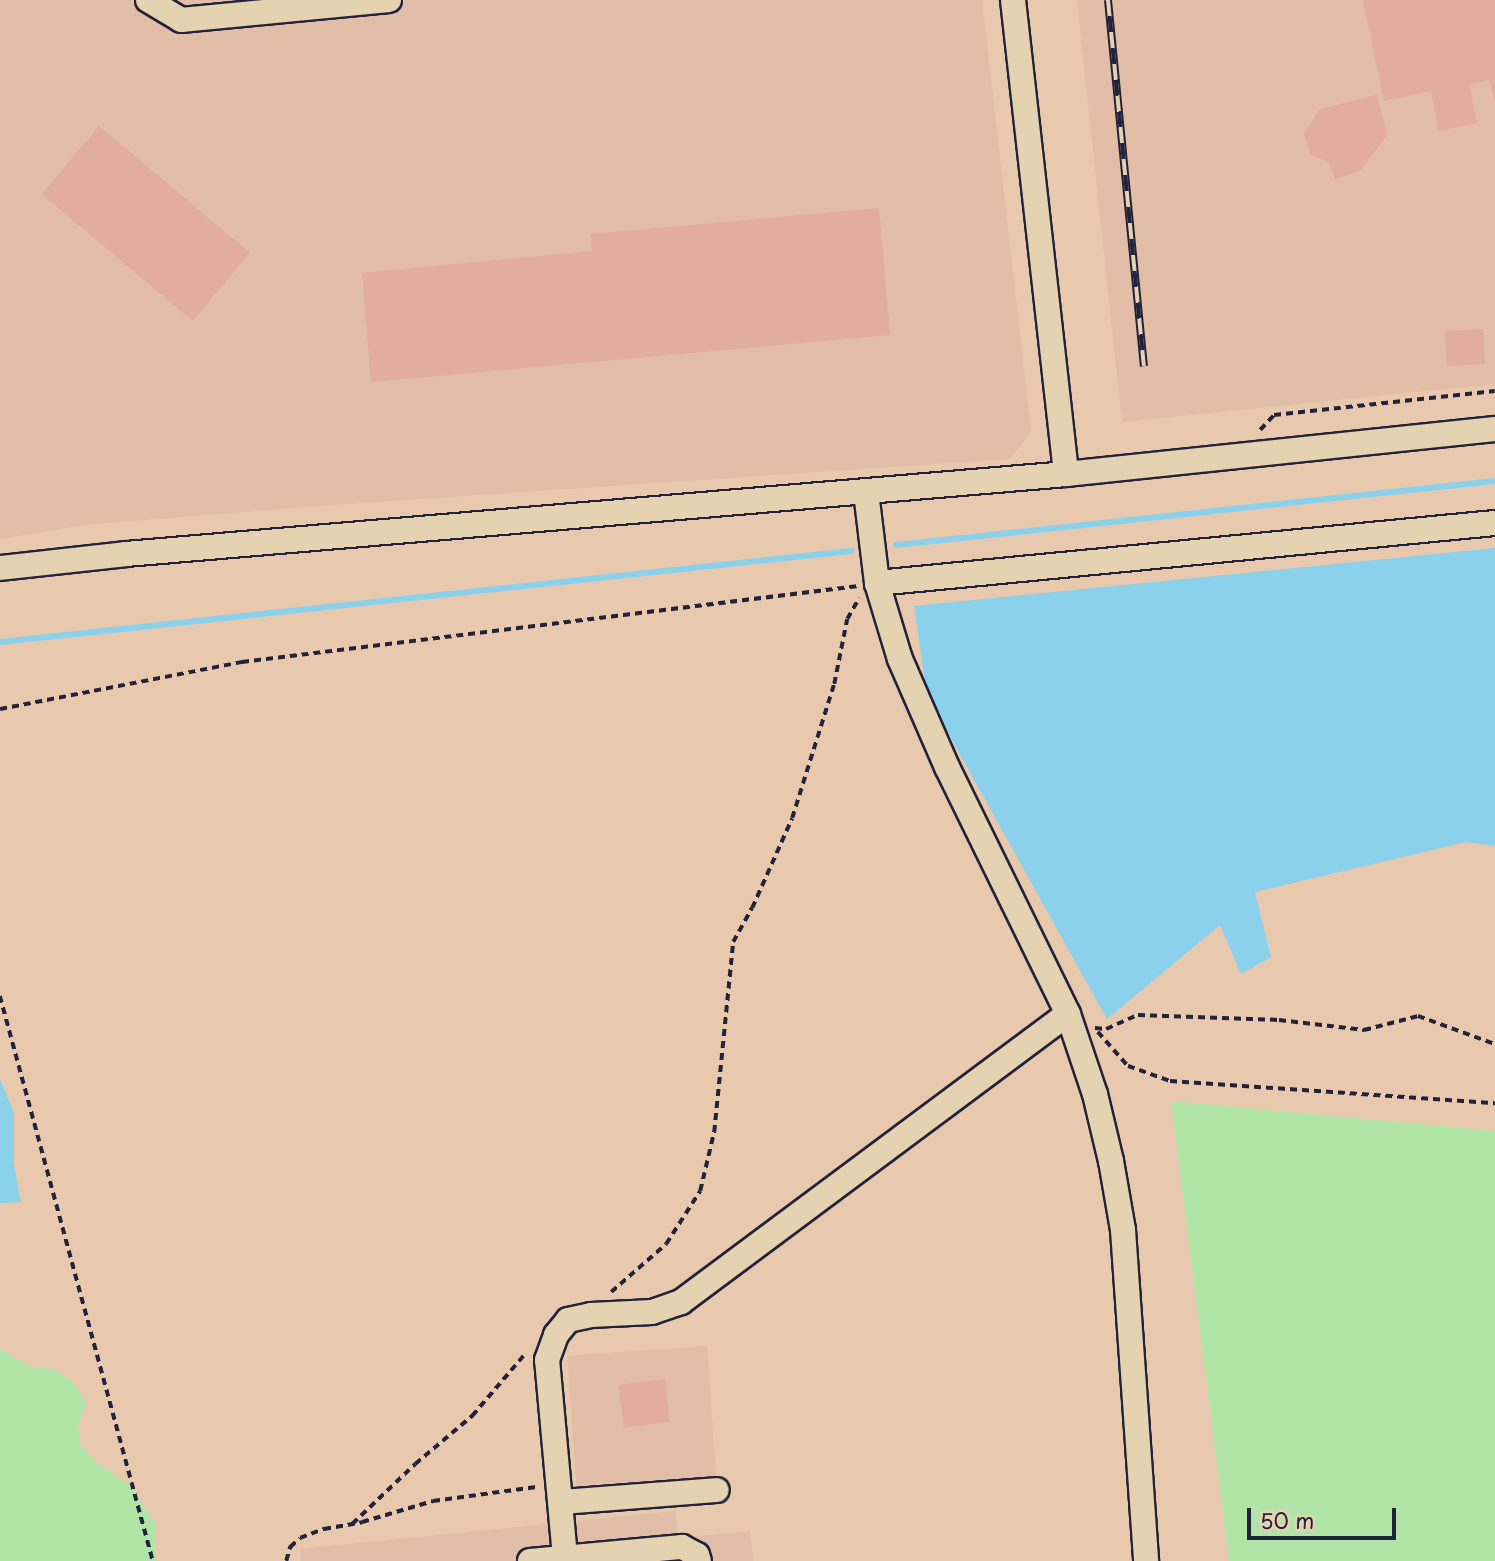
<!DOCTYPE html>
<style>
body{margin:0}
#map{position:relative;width:1495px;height:1561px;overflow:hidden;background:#e8c9ad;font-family:"Playpen Sans",sans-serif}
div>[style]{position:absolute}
.built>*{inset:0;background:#e2bda7;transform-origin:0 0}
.green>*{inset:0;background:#b1e5a7}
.water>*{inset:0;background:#8bd1ec}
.stream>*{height:6px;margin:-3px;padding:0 3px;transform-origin:3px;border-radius:3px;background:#8bd1ec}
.building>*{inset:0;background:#e2ac9f;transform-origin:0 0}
.path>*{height:3.5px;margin-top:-1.75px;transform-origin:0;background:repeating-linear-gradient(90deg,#22223b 0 7px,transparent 0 12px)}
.roads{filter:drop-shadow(2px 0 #22223b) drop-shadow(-2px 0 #22223b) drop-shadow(0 2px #22223b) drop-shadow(0 -2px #22223b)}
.minor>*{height:24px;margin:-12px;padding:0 12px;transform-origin:12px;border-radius:12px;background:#e5d2b0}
.rail>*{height:8px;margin-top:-4px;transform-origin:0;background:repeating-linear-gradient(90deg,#e5d2b0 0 16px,#22223b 0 32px);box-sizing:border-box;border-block:2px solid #22223b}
span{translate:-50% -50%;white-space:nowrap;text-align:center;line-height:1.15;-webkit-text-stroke:7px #e5d2b0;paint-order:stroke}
.scale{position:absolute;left:1247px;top:1508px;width:149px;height:32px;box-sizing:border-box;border:4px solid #22223b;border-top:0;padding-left:9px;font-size:21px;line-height:24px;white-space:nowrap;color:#22223b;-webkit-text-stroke:5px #e5d2b0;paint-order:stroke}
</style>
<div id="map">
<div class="built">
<i style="clip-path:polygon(0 0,982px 0,1031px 431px,1010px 459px,317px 506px,84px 525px,0 539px)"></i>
<i style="clip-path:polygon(1077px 0,1495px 0,1495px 384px,1122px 422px)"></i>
<i style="left:707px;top:1346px;width:130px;height:140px;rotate:86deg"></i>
<i style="clip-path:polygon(675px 1511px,678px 1538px,750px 1531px,753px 1561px,301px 1561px,300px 1549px)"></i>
</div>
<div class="green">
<i style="clip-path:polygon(1171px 1101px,1495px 1131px,1495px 1561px,1229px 1561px)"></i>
<i style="clip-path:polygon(0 1349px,31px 1367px,53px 1369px,74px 1383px,86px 1403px,78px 1426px,81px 1445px,95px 1462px,131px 1486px,155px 1523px,155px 1561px,0 1561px)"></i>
</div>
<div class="water">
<i style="clip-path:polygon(1495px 548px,1495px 846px,1466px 842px,1255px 892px,1271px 957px,1241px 974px,1220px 925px,1107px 1019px,927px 695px,914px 606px)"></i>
<i style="clip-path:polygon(0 1079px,14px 1113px,14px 1165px,21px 1202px,0 1203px)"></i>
</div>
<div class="stream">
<i style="left:896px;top:545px;width:602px;rotate:-6.1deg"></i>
<i style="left:0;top:642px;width:856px;rotate:-6.1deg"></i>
</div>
<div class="building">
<i style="clip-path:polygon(1363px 0,1495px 0,1495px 101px,1489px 80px,1469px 85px,1477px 123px,1439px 131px,1431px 91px,1384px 101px)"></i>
<i style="clip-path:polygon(1377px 95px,1387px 135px,1360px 171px,1335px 179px,1329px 162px,1311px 155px,1304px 134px,1320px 109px)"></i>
<i style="left:99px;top:126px;width:197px;height:89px;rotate:40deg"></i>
<i style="clip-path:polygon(879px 208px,890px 335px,371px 382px,362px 273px,592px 251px,591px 234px)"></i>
<i style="left:1483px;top:329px;width:35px;height:38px;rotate:87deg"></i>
<i style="left:665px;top:1379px;width:43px;height:47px;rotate:83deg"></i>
</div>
<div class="path">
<i style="left:1260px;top:430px;width:21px;rotate:-47deg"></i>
<i style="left:1274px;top:415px;width:222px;rotate:-6.2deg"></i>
<i style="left:0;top:709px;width:247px;rotate:-11deg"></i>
<i style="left:242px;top:662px;width:621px;rotate:-7.03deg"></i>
<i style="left:0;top:996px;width:585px;rotate:74.85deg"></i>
<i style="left:1095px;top:1028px;width:11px;rotate:5deg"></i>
<i style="left:1106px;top:1029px;width:35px;rotate:-24deg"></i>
<i style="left:1138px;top:1015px;width:141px;rotate:2deg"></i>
<i style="left:1279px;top:1020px;width:86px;rotate:6.7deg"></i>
<i style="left:1364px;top:1030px;width:56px;rotate:-14.5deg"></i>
<i style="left:1418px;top:1016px;width:82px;rotate:20deg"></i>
<i style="left:1098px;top:1032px;width:45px;rotate:48.6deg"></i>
<i style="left:1128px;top:1066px;width:45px;rotate:19.7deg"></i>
<i style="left:1170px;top:1081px;width:326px;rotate:3.9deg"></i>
<i style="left:611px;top:1292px;width:73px;rotate:-41.1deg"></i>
<i style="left:666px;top:1244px;width:63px;rotate:-57.3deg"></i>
<i style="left:700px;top:1191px;width:61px;rotate:-76.7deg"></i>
<i style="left:714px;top:1132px;width:191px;rotate:-84.3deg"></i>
<i style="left:733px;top:942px;width:39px;rotate:-61deg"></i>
<i style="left:752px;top:908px;width:98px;rotate:-66deg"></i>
<i style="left:792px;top:818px;width:140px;rotate:-72.6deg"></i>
<i style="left:834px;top:684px;width:66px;rotate:-78.7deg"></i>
<i style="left:847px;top:619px;width:24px;rotate:-60deg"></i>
<i style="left:352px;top:1524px;width:87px;rotate:-43.6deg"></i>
<i style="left:415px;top:1464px;width:75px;rotate:-40.1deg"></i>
<i style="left:472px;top:1416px;width:82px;rotate:-49.5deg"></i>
<i style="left:286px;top:1561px;width:15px;rotate:-74deg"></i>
<i style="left:290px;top:1547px;width:13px;rotate:-42deg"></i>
<i style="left:300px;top:1538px;width:26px;rotate:-21deg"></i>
<i style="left:324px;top:1529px;width:39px;rotate:-10deg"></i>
<i style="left:362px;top:1522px;width:74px;rotate:-16.5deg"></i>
<i style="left:433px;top:1501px;width:104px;rotate:-7.7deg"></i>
</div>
<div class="roads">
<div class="minor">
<i style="left:148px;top:0;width:39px;rotate:31deg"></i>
<i style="left:181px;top:20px;width:209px;rotate:-5.5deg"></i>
<i style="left:1013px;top:0;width:477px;rotate:83.6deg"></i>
<i style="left:866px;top:492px;width:92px;rotate:83.1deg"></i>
<i style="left:877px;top:583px;width:79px;rotate:73.2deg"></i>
<i style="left:900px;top:659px;width:118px;rotate:66.5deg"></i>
<i style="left:947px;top:767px;width:275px;rotate:63.9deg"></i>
<i style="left:1068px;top:1014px;width:84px;rotate:71.4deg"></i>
<i style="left:1095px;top:1094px;width:69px;rotate:76.6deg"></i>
<i style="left:1111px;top:1161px;width:70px;rotate:80.1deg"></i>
<i style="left:1123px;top:1230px;width:332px;rotate:86deg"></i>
<i style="left:0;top:568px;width:127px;rotate:-6.3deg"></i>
<i style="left:126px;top:554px;width:943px;rotate:-4.86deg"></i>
<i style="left:1066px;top:474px;width:431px;rotate:-6deg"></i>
<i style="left:877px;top:583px;width:621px;rotate:-5.55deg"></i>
<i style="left:561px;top:1502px;width:156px;rotate:-4.4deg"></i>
<i style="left:565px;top:1557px;width:198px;rotate:-95.2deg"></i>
<i style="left:547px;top:1360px;width:27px;rotate:-70deg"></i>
<i style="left:556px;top:1335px;width:19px;rotate:-51deg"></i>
<i style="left:568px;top:1320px;width:24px;rotate:-12deg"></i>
<i style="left:591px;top:1315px;width:61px;rotate:-2.8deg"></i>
<i style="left:652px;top:1312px;width:31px;rotate:-19deg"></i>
<i style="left:681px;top:1302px;width:482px;rotate:-36.7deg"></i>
<i style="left:530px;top:1561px;width:153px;rotate:-5.3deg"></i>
<i style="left:682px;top:1547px;width:17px;rotate:28deg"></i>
<i style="left:697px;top:1555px;width:6px;rotate:72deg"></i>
</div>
</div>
<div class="rail">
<i style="left:1108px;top:0;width:368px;rotate:84.4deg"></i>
</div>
<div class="scale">50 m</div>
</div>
